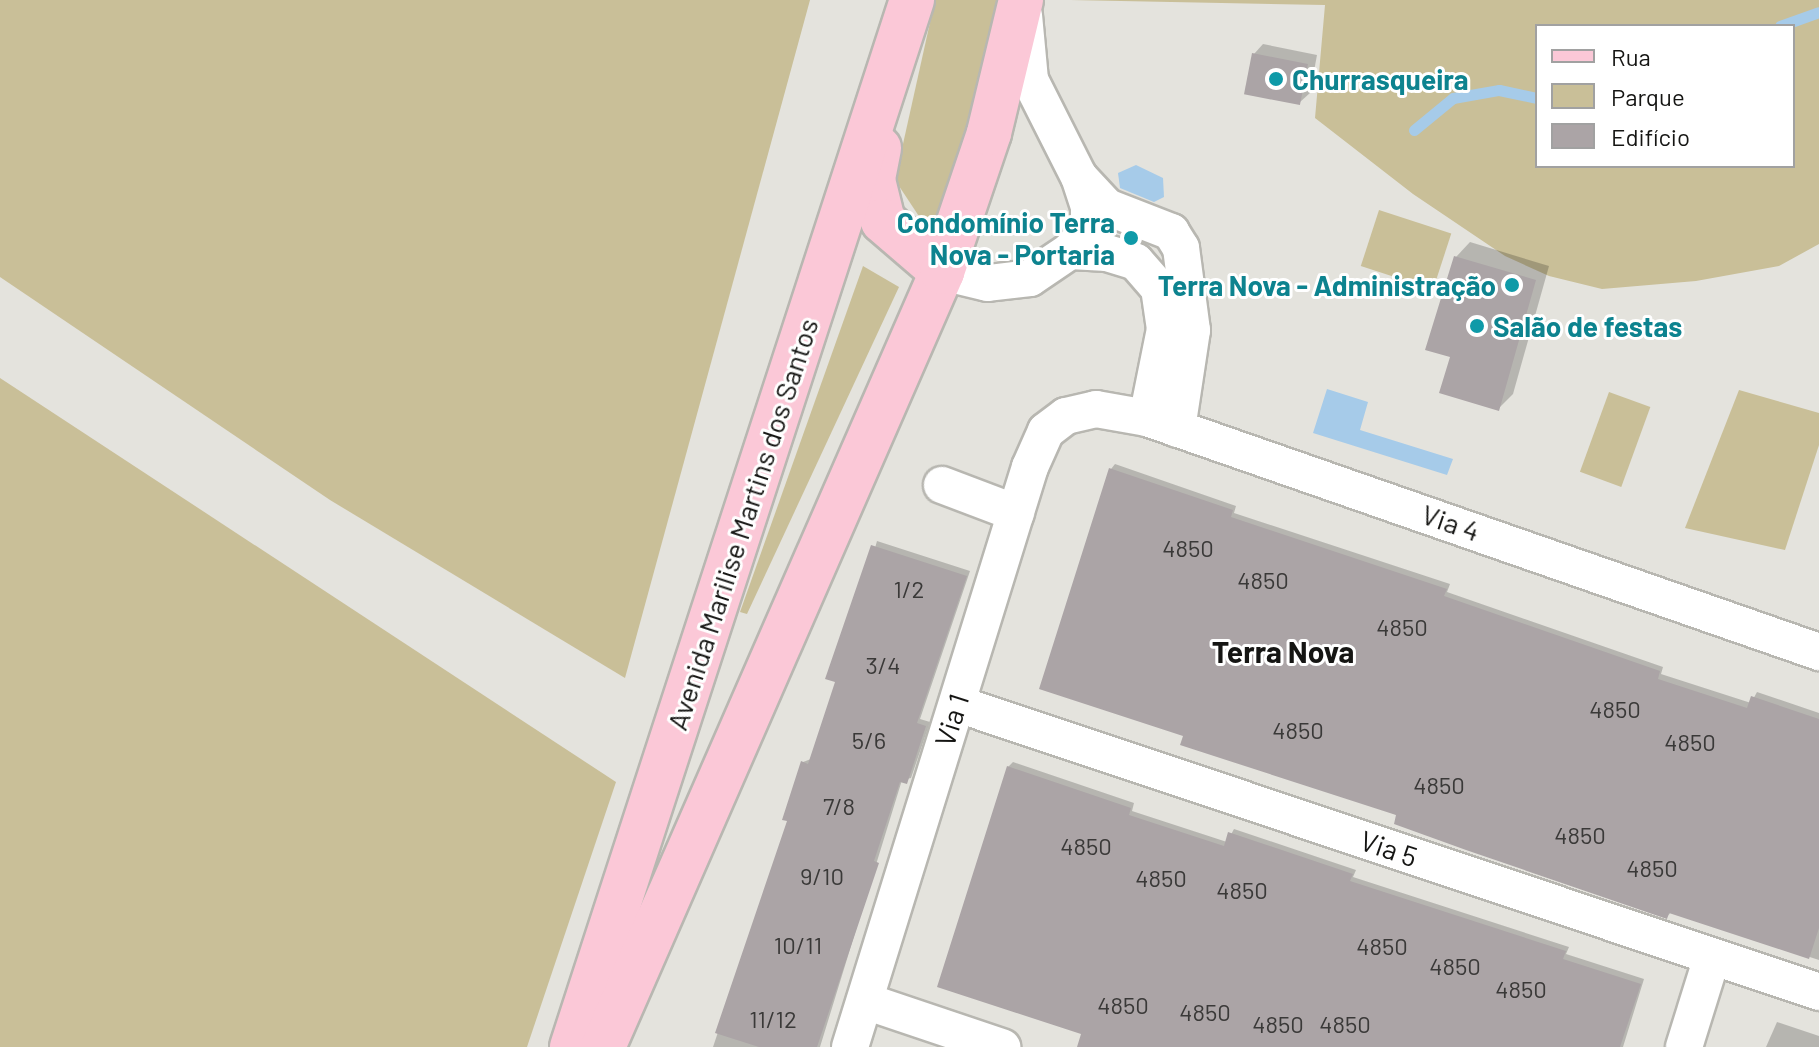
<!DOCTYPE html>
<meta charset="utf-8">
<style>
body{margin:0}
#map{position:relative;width:1819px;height:1047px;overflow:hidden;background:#e4e3dd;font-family:Barlow,sans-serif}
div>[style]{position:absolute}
.green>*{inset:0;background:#c9bf98;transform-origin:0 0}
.water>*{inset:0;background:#a6cbe9}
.shadow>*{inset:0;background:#0003}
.stream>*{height:11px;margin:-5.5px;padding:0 5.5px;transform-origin:5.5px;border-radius:5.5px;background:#a6cbe9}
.building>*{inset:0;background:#aba4a6;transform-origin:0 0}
.roads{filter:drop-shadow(2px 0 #b8b7b1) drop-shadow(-2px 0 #b8b7b1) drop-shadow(0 2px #b8b7b1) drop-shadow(0 -2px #b8b7b1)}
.minor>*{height:36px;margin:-18px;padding:0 18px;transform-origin:18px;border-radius:18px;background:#fff}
.primary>*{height:44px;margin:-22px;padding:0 22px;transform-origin:22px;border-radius:22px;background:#fbc8d7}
.dots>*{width:22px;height:22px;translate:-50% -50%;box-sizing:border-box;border:4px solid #fff;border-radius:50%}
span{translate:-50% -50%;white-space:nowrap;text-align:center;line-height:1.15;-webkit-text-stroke:6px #fff;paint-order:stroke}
.number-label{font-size:24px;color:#3a3938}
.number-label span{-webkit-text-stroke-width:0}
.culture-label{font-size:28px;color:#0d838f;font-weight:700}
.left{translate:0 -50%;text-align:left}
.right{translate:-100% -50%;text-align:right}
.street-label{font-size:28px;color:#151513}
.neighbourhood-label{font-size:30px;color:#151513;font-weight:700}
.legend{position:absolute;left:1535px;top:24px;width:260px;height:144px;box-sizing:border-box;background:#fff;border:2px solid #a1a1a1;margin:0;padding:10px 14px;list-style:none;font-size:24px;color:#151513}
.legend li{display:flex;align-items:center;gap:16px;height:40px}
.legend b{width:40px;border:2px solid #a1a1a1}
</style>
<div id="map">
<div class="green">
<i style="clip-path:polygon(0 0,810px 0,625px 678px,330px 500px,0 277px)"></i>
<i style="clip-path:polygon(935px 0,1005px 0,1003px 22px,932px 236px,895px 180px)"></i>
<i style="clip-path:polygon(evenodd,1070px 0,1819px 0,1819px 244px,1779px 266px,1696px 281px,1602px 289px,1549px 276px,1505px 256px,1413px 194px,1315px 118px,1325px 5px,1070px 0,1537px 26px,1793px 26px,1793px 166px,1537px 166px,1537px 26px)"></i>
<i style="left:1379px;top:210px;width:76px;height:59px;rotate:18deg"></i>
<i style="clip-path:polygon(863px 266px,899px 287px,747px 614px,740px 612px)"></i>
<i style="clip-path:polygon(0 378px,616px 782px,527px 1047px,0 1047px)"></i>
<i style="clip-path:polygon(1739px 390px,1819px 413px,1819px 445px,1785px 550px,1685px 528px)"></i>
<i style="left:1609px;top:392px;width:44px;height:85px;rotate:20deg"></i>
</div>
<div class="water">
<i style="clip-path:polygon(1136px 165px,1163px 178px,1164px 197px,1154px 202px,1120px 188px,1118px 173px)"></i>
<i style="clip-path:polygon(1327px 389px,1368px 402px,1360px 430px,1453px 459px,1447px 475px,1313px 433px)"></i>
</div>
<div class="shadow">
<i style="clip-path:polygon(1263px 44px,1317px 55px,1310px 93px,1300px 102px,1254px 54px)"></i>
<i style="clip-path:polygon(1470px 242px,1549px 266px,1513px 394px,1499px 408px,1453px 355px,1456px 257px)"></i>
<i style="clip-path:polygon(1115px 464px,1236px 506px,1234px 513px,1450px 584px,1447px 592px,1663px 667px,1661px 674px,1751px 703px,1757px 692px,1819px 713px,1819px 960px,1671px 912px,1667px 917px,1185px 735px,1111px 469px)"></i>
<i style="clip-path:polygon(877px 541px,970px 571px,920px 719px,930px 722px,911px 778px,902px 780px,820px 1047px,713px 1047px,789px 820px,803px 762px,811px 759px,837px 681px)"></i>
<i style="clip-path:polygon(1013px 762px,1134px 803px,1132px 811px,1227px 842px,1234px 829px,1356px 870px,1353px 877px,1569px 947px,1566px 954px,1644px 979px,1623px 1047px,1098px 1047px,1083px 1033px,1008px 767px)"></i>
<i style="clip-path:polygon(1777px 1022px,1819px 1036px,1819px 1047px,1766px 1047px)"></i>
</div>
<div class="stream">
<i style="left:1780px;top:26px;width:41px;rotate:-19.7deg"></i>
<i style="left:1414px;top:130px;width:50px;rotate:-39.4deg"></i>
<i style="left:1453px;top:98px;width:47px;rotate:-9.9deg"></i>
<i style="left:1499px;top:90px;width:39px;rotate:12deg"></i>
</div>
<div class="building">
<i style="left:1252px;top:53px;width:57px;height:42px;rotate:11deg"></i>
<i style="clip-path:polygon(1454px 256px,1536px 280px,1499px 411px,1439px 393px,1450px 357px,1425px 350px)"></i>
<i style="clip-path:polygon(1109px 468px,1233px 510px,1231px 517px,1447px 589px,1444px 596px,1660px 671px,1658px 679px,1747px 708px,1751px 696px,1819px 719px,1819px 928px,1809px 959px,1669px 913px,1667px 919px,1466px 850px,1394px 824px,1396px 815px,1180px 745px,1183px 736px,1039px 689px)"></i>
<i style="clip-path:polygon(871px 545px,967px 576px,917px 723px,926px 726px,907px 784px,900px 782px,874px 861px,879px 863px,817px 1047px,759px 1047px,715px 1033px,787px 821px,782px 820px,801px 761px,808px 764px,835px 682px,825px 679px)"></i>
<i style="clip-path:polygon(1007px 766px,1131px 808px,1129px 815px,1224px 846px,1228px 832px,1353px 874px,1350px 881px,1566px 951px,1563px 959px,1641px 984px,1620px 1047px,1077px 1047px,1081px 1034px,937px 987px)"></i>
</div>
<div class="roads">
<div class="minor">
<i style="left:1080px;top:178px;width:40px;rotate:47deg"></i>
<i style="left:1107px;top:207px;width:69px;rotate:21.3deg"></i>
<i style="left:1171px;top:232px;width:19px;rotate:58deg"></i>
<i style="left:1181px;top:248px;width:83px;rotate:82.4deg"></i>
<i style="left:1192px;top:330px;width:100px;rotate:98.6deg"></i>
<i style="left:1070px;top:251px;width:37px;rotate:3deg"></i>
<i style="left:1107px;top:253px;width:30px;rotate:17deg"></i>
<i style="left:1136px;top:262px;width:35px;rotate:49deg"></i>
<i style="left:1159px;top:288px;width:41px;rotate:81.7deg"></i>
<i style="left:1165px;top:329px;width:91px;rotate:101.4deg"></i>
<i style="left:942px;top:272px;width:47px;rotate:13.4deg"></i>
<i style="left:988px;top:283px;width:42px;rotate:-6.8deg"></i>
<i style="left:1030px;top:278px;width:48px;rotate:-34deg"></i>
<i style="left:1070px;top:251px;width:30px;rotate:-50deg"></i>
<i style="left:1089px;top:228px;width:21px;rotate:-90deg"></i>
<i style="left:1089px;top:207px;width:32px;rotate:-108deg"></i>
<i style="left:1079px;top:177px;width:109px;rotate:-116.8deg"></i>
<i style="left:1030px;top:80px;width:65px;rotate:-95.3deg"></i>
<i style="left:942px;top:485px;width:79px;rotate:20.7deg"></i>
<i style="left:958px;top:704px;width:908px;rotate:18.49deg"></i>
<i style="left:865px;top:1001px;width:145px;rotate:18.6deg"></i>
<i style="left:850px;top:1047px;width:607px;rotate:-72.76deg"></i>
<i style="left:1030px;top:467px;width:39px;rotate:-66deg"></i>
<i style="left:1046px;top:431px;width:25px;rotate:-37deg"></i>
<i style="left:1066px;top:416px;width:31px;rotate:-13deg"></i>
<i style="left:1096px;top:409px;width:52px;rotate:10deg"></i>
<i style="left:1147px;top:418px;width:712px;rotate:19.2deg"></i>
<i style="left:1684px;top:1047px;width:94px;rotate:-72.7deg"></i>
</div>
<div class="primary">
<i style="left:879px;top:148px;width:33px;rotate:101deg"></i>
<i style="left:873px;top:180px;width:42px;rotate:76.3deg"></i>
<i style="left:883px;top:221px;width:78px;rotate:40.8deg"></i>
<i style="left:572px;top:1047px;width:1101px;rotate:-72.01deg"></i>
<i style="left:603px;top:1047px;width:846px;rotate:-66.37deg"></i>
<i style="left:942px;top:272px;width:147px;rotate:-71.3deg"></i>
<i style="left:989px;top:133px;width:137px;rotate:-76.5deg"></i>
</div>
</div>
<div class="dots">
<i style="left:1276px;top:79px;background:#0f9aa8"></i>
<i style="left:1131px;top:238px;background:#0f9aa8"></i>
<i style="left:1512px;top:285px;background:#0f9aa8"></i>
<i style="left:1477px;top:326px;background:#0f9aa8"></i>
</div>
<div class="number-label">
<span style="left:1188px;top:548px">4850</span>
<span style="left:1263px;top:580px">4850</span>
<span style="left:909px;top:589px">1/2</span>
<span style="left:1402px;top:627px">4850</span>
<span style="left:883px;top:665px">3/4</span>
<span style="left:1615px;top:709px">4850</span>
<span style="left:1298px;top:730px">4850</span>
<span style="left:869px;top:740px">5/6</span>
<span style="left:1690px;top:742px">4850</span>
<span style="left:1439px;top:785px">4850</span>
<span style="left:839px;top:806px">7/8</span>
<span style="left:1580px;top:835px">4850</span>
<span style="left:1086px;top:846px">4850</span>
<span style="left:1652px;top:868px">4850</span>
<span style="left:822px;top:876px">9/10</span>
<span style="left:1161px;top:878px">4850</span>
<span style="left:1242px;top:890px">4850</span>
<span style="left:798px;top:945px">10/11</span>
<span style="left:1382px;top:946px">4850</span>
<span style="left:1455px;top:966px">4850</span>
<span style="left:1521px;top:989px">4850</span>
<span style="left:1123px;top:1005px">4850</span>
<span style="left:1205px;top:1012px">4850</span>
<span style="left:773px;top:1019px">11/12</span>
<span style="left:1278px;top:1024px">4850</span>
<span style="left:1345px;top:1024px">4850</span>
</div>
<div class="culture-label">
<span class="left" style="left:1292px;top:79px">Churrasqueira</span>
<span class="right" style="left:1115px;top:238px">Condomínio Terra<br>Nova - Portaria</span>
<span class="right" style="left:1496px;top:285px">Terra Nova - Administração</span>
<span class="left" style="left:1493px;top:326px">Salão de festas</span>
</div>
<div class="street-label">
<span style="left:1451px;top:522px;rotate:19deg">Via 4</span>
<span style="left:742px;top:524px;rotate:-72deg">Avenida Marilise Martins dos Santos</span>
<span style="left:951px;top:720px;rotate:-72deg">Via 1</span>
<span style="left:1389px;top:848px;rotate:19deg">Via 5</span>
</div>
<div class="neighbourhood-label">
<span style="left:1283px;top:651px">Terra Nova</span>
</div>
<ul class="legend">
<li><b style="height:10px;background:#fbc8d7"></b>Rua</li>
<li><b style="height:22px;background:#c9bf98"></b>Parque</li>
<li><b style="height:22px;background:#aba4a6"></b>Edifício</li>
</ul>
</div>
